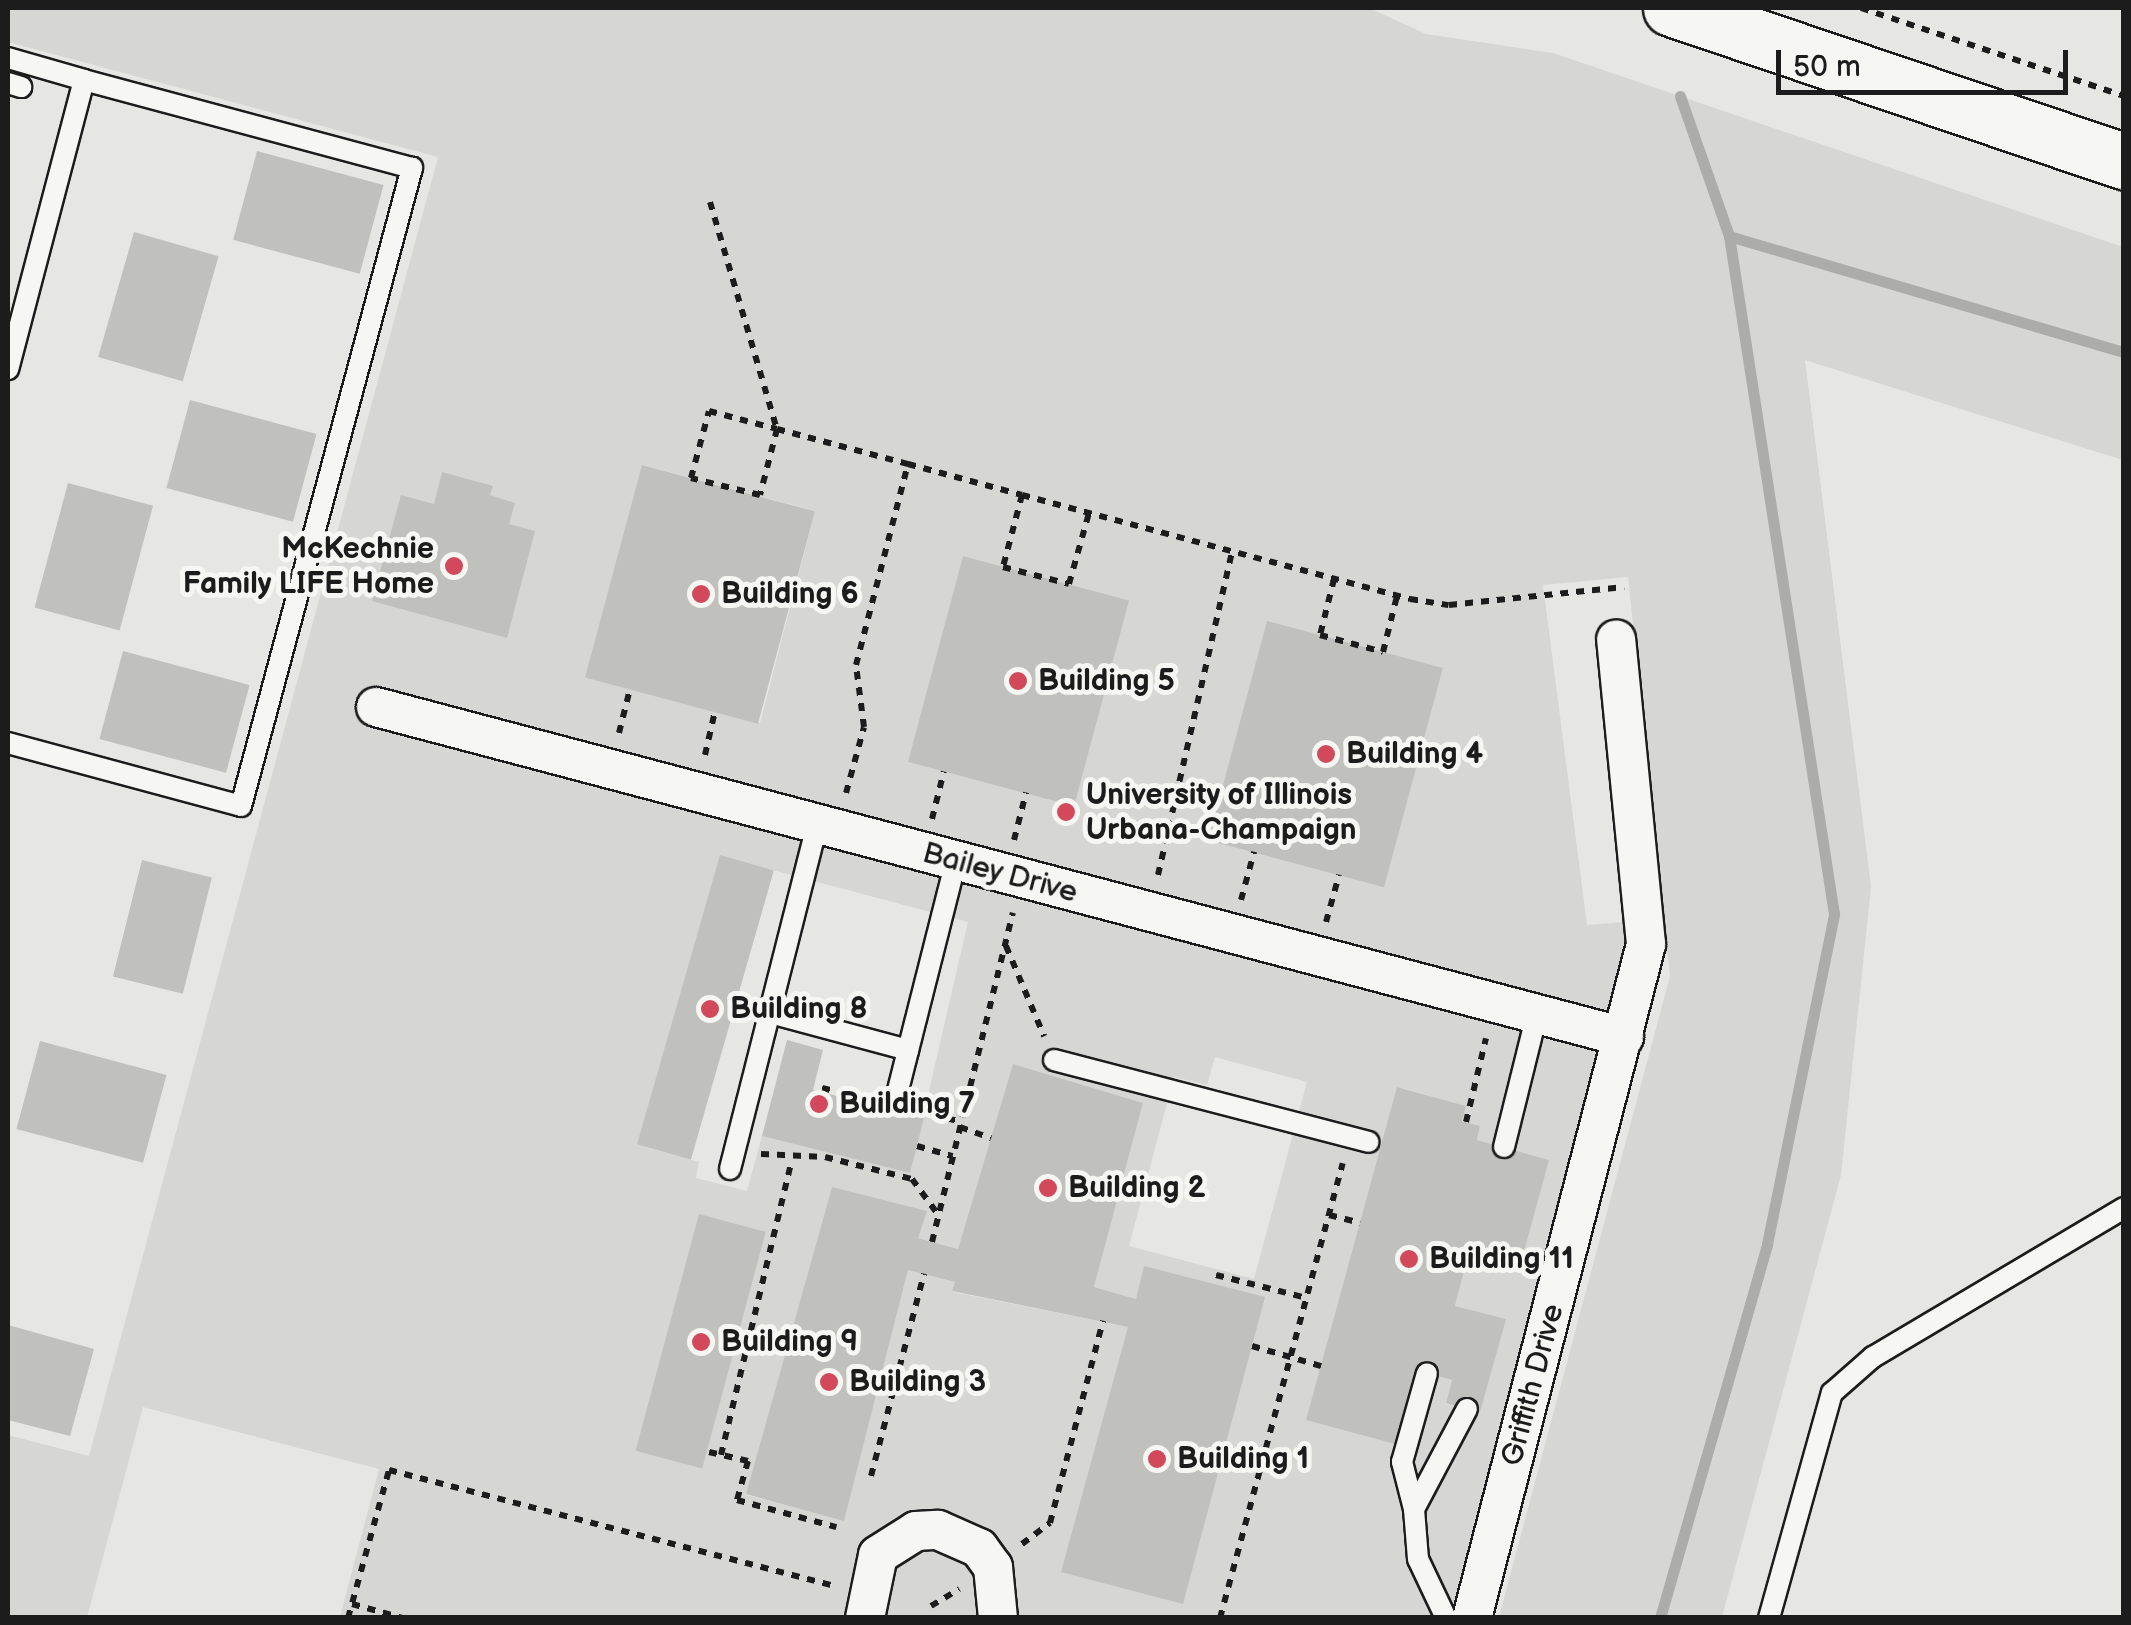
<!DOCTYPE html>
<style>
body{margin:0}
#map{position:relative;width:2131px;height:1625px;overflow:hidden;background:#f6f6f2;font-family:"Balsamiq Sans",sans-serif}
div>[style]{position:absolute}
.built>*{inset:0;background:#e6e6e2;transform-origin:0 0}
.green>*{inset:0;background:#d6d6d2}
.stream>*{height:11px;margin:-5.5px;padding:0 5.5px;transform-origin:5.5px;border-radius:5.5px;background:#acaca9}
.building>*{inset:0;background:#c0c0bd;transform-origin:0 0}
.path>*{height:6px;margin-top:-3px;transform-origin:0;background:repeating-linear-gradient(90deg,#1c1c1c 0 8px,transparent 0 16px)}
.roads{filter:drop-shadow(2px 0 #1c1c1c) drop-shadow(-2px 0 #1c1c1c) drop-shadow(0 2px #1c1c1c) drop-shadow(0 -2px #1c1c1c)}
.service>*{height:20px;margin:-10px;padding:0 10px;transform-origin:10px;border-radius:10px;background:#f6f6f2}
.minor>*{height:38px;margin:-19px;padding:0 19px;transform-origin:19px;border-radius:19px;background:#f6f6f2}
.secondary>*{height:55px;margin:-27.5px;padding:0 27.5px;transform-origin:27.5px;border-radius:27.5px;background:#f6f6f2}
.dots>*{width:28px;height:28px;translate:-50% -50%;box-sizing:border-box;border:5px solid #f6f6f2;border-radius:50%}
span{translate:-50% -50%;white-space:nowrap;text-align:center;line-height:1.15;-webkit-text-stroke:10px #f6f6f2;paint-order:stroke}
.poi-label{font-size:30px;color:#1c1c1c;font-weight:700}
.right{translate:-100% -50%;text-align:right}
.left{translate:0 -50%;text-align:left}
.street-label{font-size:30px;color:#1c1c1c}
.frame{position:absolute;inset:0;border:10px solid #1c1c1c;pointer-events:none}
.scale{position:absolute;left:1776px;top:50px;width:292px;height:45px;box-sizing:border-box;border:5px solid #1c1c1c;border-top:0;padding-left:12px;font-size:30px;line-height:35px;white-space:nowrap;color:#1c1c1c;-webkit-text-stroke:8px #f6f6f2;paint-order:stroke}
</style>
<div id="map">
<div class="built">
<i style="left:8px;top:8px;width:2115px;height:1609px"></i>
</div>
<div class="green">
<i style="clip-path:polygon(evenodd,8px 8px,1369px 8px,1426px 34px,1553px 53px,2123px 247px,2123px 460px,1805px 360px,1871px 887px,1841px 1175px,1722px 1617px,1499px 1617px,1670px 976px,1628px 577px,1543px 585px,1587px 925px,1625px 922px,1632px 934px,1457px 1617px,340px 1617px,379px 1469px,143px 1407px,87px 1617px,8px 1617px,8px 1435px,89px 1456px,438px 157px,8px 42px,8px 8px,643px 465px,815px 511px,760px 723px,587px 677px,643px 465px,8px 8px,963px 556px,1129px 601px,1073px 806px,908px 761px,963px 556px,8px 8px,1267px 622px,1384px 886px,1209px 840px,1267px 622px,8px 8px,720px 856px,968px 922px,910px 1173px,762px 1136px,747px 1191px,696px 1178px,699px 1162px,645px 1147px,720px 856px,8px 8px,1215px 1057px,1307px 1082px,1254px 1279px,1129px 1246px,1174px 1077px,1207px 1085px,1215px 1057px,8px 8px,1013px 1065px,1143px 1103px,1094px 1287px,1136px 1299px,1145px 1266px,1183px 1603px,1128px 1327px,953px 1292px,955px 1282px,908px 1270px,844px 1520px,746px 1495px,832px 1187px,918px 1238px,958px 1249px,1013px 1065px,8px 8px,1398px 1087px,1466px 1106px,1462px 1121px,1480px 1126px,1477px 1140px,1549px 1160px,1469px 1252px,1455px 1306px,1505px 1319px,1480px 1411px,1446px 1403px,1452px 1380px,1415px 1370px,1395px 1443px,1398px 1087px)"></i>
</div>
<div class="stream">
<i style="left:1680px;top:96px;width:148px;rotate:70.7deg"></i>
<i style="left:1729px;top:236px;width:412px;rotate:16.4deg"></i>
<i style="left:1660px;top:1618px;width:389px;rotate:-74deg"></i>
<i style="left:1767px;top:1244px;width:337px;rotate:-78.5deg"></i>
<i style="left:1834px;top:914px;width:686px;rotate:-98.8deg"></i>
</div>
<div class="building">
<i style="left:257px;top:151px;width:131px;height:92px;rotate:15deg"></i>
<i style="left:134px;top:232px;width:88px;height:130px;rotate:16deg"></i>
<i style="left:190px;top:400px;width:131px;height:91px;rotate:15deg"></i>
<i style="left:642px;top:465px;width:179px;height:220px;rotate:15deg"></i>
<i style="clip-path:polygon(442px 472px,493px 486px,490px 495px,515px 503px,509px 524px,535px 531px,507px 638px,372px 601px,401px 495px,434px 504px)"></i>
<i style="left:68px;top:483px;width:88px;height:129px;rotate:15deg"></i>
<i style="left:963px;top:556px;width:172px;height:213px;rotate:15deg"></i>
<i style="left:1267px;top:621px;width:182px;height:227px;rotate:15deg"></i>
<i style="left:123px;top:651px;width:131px;height:91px;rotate:15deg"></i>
<i style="left:720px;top:855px;width:56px;height:301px;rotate:16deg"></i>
<i style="left:142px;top:860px;width:72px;height:120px;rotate:14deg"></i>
<i style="clip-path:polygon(787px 1040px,823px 1050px,813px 1090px,924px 1118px,910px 1173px,762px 1136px)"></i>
<i style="left:40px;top:1041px;width:131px;height:91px;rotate:15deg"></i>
<i style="clip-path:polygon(1013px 1064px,1143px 1103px,1094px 1287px,1136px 1299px,1144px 1266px,1265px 1297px,1183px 1604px,1061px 1572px,1128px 1327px,952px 1291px,955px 1282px,908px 1270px,844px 1521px,746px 1494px,832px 1187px,927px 1211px,918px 1238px,958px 1249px)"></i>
<i style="clip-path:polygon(1397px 1087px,1466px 1106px,1462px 1121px,1480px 1126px,1477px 1140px,1549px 1160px,1520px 1266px,1469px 1252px,1455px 1306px,1506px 1319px,1480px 1412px,1446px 1403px,1452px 1380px,1415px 1370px,1395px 1444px,1306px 1420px)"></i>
<i style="left:699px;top:1214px;width:69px;height:245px;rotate:15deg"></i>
<i style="clip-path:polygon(8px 1325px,94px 1349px,70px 1436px,8px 1420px)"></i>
</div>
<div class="path">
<i style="left:1861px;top:8px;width:277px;rotate:18.5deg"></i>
<i style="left:710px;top:202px;width:237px;rotate:73.6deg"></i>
<i style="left:777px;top:429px;width:68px;rotate:104.4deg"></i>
<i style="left:760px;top:495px;width:71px;rotate:-166.2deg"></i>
<i style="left:691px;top:478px;width:69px;rotate:-75deg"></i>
<i style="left:709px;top:411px;width:70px;rotate:14.8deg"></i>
<i style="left:777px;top:429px;width:136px;rotate:15deg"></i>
<i style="left:908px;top:464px;width:118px;rotate:15.2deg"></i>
<i style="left:1022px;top:495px;width:402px;rotate:15deg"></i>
<i style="left:1410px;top:599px;width:39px;rotate:9deg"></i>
<i style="left:1449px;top:605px;width:176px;rotate:-5.9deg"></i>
<i style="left:1022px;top:495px;width:74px;rotate:104.8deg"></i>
<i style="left:1003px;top:567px;width:68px;rotate:14.4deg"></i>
<i style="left:1069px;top:584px;width:74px;rotate:-74.3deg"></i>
<i style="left:1334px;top:579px;width:58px;rotate:104deg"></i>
<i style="left:1320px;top:635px;width:65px;rotate:15.1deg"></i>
<i style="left:1383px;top:652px;width:58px;rotate:-76deg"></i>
<i style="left:619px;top:733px;width:45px;rotate:-76deg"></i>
<i style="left:705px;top:755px;width:45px;rotate:-77.2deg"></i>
<i style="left:846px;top:793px;width:68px;rotate:-74.7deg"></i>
<i style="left:864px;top:727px;width:63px;rotate:-97.4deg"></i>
<i style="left:856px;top:665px;width:208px;rotate:-75.5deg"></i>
<i style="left:932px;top:819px;width:49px;rotate:-76deg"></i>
<i style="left:1014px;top:840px;width:49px;rotate:-75.7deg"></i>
<i style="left:1158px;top:875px;width:332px;rotate:-77.1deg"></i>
<i style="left:1241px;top:900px;width:50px;rotate:-74.8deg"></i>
<i style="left:1326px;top:922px;width:49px;rotate:-74.5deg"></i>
<i style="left:1006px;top:946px;width:98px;rotate:67.1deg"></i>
<i style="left:822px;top:1088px;width:55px;rotate:13.8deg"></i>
<i style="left:916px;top:1111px;width:47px;rotate:13.4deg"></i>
<i style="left:1466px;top:1122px;width:86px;rotate:-76.6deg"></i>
<i style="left:960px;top:1127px;width:33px;rotate:20deg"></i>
<i style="left:917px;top:1146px;width:37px;rotate:16deg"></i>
<i style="left:761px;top:1154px;width:64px;rotate:2.7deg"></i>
<i style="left:825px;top:1157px;width:90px;rotate:14.2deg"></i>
<i style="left:912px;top:1179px;width:42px;rotate:53.7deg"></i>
<i style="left:1329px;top:1215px;width:32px;rotate:14deg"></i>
<i style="left:932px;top:1242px;width:339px;rotate:-76.2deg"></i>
<i style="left:1216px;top:1275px;width:94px;rotate:14.2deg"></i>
<i style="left:1252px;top:1346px;width:72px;rotate:16.2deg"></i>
<i style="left:709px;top:1452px;width:40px;rotate:13deg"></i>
<i style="left:748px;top:1461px;width:41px;rotate:105.8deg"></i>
<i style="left:737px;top:1500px;width:103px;rotate:15.3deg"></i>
<i style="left:721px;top:1455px;width:303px;rotate:-76.5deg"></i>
<i style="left:871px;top:1476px;width:209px;rotate:-75.3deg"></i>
<i style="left:1022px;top:1544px;width:35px;rotate:-37deg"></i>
<i style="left:1050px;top:1523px;width:209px;rotate:-75.3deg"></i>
<i style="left:352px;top:1604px;width:53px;rotate:15.4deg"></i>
<i style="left:931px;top:1606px;width:33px;rotate:-31deg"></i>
<i style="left:348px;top:1618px;width:154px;rotate:-74.5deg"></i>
<i style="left:389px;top:1470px;width:461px;rotate:14.6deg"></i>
<i style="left:1220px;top:1618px;width:471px;rotate:-74.9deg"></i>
</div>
<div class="roads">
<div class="service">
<i style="left:8px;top:58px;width:79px;rotate:16.1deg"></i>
<i style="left:84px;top:80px;width:299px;rotate:104.7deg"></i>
<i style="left:8px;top:83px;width:14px;rotate:17deg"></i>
<i style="left:8px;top:743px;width:241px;rotate:15.1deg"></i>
<i style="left:241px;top:806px;width:661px;rotate:-75deg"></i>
<i style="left:412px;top:168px;width:340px;rotate:-165deg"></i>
<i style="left:770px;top:1013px;width:143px;rotate:15deg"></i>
<i style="left:1054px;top:1060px;width:325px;rotate:14.6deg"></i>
<i style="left:898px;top:1090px;width:236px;rotate:-75.8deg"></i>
<i style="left:1504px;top:1147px;width:137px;rotate:-76.1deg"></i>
<i style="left:730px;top:1169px;width:355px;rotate:-75.8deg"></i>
<i style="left:1414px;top:1509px;width:49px;rotate:-104.3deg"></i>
<i style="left:1402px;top:1462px;width:92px;rotate:-74.3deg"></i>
<i style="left:1446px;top:1618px;width:65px;rotate:-115.4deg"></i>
<i style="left:1418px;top:1559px;width:50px;rotate:-94.6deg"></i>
<i style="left:1414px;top:1509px;width:113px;rotate:-62.1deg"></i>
<i style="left:1769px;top:1618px;width:234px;rotate:-74.4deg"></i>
<i style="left:1832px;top:1393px;width:55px;rotate:-41.3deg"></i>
<i style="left:1873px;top:1357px;width:292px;rotate:-30.7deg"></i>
</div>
<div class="minor">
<i style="left:376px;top:707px;width:1291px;rotate:14.81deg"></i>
<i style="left:865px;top:1618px;width:64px;rotate:-78.3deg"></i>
<i style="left:878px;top:1555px;width:45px;rotate:-32.3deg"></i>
<i style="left:916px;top:1531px;width:22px;rotate:-3deg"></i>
<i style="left:938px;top:1530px;width:45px;rotate:23.7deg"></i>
<i style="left:979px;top:1548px;width:24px;rotate:54deg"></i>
<i style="left:993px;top:1567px;width:51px;rotate:84.4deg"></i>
<i style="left:1472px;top:1618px;width:696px;rotate:-75.52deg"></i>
<i style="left:1646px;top:944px;width:306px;rotate:-95.6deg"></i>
</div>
<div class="secondary">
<i style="left:1671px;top:8px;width:478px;rotate:18.7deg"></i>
</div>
</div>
<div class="dots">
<i style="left:454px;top:566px;background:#d1495b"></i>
<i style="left:701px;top:594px;background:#d1495b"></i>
<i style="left:1018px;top:681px;background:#d1495b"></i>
<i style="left:1326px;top:754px;background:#d1495b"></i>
<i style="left:1066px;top:812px;background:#d1495b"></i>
<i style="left:710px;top:1009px;background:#d1495b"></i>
<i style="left:819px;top:1104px;background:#d1495b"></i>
<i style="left:1048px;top:1188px;background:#d1495b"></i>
<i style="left:1409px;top:1259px;background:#d1495b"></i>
<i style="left:701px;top:1342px;background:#d1495b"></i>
<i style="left:829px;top:1382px;background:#d1495b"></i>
<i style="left:1157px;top:1459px;background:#d1495b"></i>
</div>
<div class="poi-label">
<span class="right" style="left:434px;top:566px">McKechnie<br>Family LIFE Home</span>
<span class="left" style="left:721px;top:594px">Building 6</span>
<span class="left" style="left:1038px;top:681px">Building 5</span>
<span class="left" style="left:1346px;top:754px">Building 4</span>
<span class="left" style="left:1086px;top:812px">University of Illinois<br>Urbana-Champaign</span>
<span class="left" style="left:730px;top:1009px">Building 8</span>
<span class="left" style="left:839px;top:1104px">Building 7</span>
<span class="left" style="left:1068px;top:1188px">Building 2</span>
<span class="left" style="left:1429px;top:1259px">Building 11</span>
<span class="left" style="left:721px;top:1342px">Building 9</span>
<span class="left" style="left:849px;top:1382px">Building 3</span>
<span class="left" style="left:1177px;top:1459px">Building 1</span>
</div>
<div class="street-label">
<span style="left:1000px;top:873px;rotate:15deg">Bailey Drive</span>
<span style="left:1533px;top:1385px;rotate:-75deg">Griffith Drive</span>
</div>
<div class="frame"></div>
<div class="scale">50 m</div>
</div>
